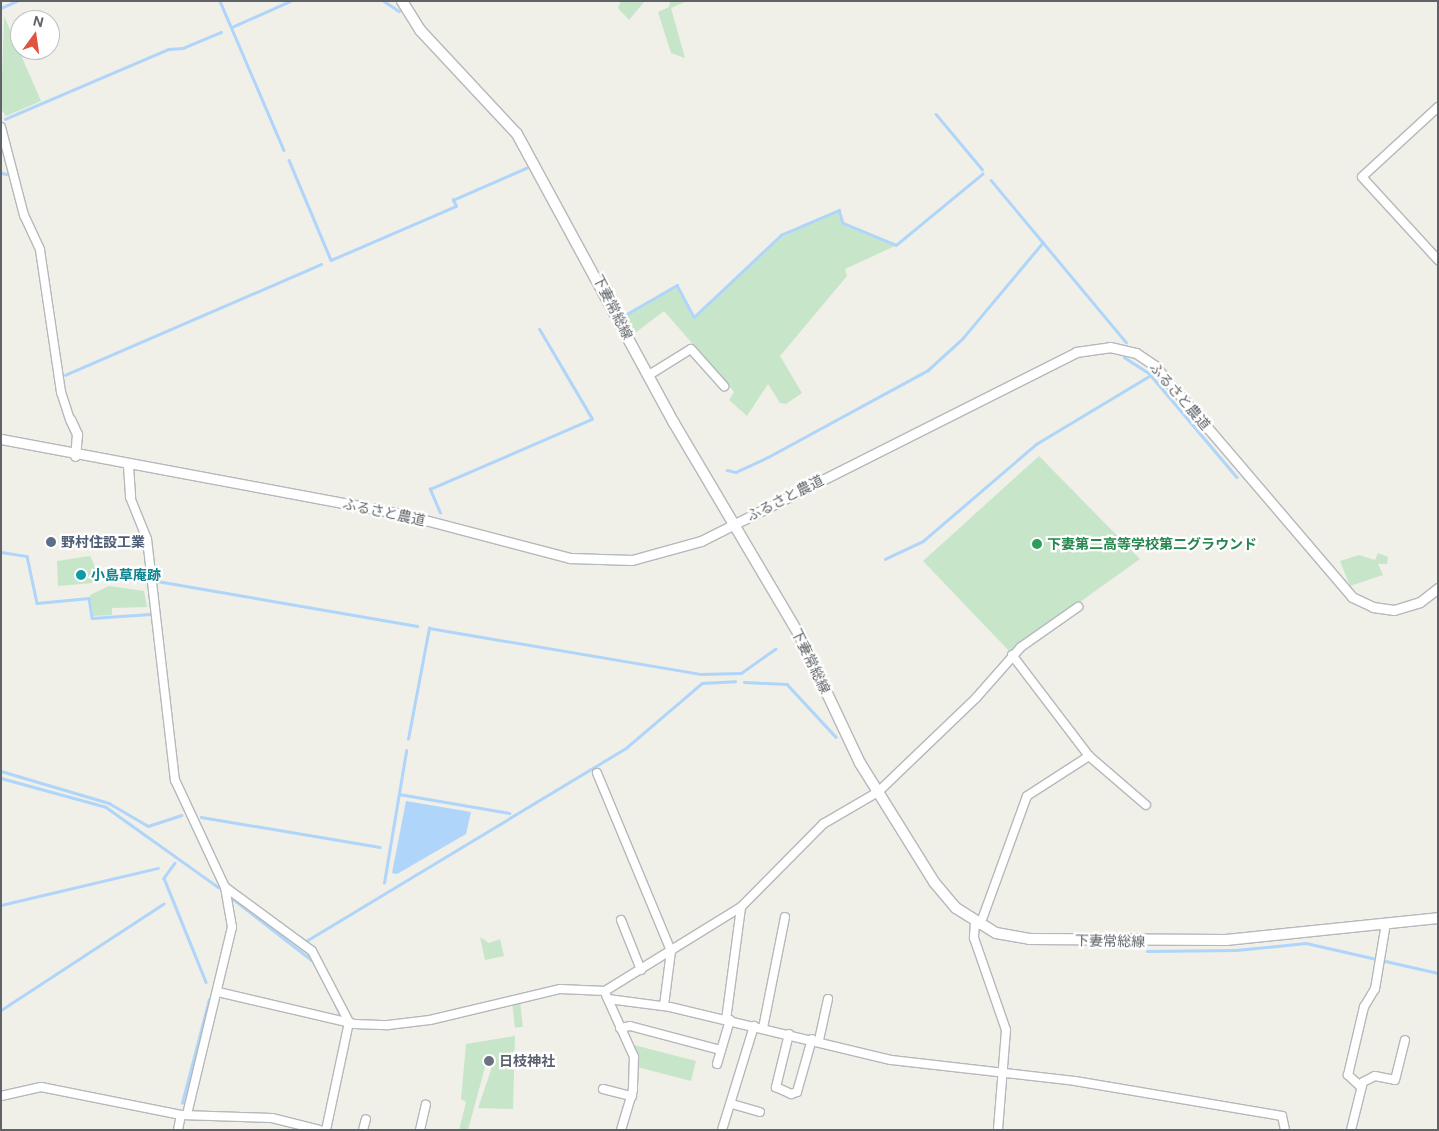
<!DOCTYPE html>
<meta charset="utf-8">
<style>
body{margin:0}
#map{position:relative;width:1439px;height:1131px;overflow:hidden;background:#f0efe8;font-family:"DM Sans","Noto Sans JP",sans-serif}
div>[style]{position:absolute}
.green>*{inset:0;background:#c7e6c9;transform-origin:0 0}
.water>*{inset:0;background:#afd5fa}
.stream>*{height:2.5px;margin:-1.25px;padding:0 1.25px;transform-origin:1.25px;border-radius:1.25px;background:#afd5fa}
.roads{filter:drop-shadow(1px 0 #b5b8bc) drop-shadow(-1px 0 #b5b8bc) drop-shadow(0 1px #b5b8bc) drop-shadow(0 -1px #b5b8bc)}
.minor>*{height:8px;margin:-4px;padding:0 4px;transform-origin:4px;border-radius:4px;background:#fff}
.tertiary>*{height:9px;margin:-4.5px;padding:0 4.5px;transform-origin:4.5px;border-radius:4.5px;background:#fff}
.secondary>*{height:10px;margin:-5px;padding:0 5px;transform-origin:5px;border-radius:5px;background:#fff}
.dots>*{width:14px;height:14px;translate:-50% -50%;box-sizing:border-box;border:2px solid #fff;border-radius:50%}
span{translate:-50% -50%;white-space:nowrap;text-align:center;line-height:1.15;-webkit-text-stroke:4.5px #fff;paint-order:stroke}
.street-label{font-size:14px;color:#5f6367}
.service-label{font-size:14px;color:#4e5e75;font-weight:700}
.left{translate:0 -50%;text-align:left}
.leisure-label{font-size:14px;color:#27864d;font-weight:700}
.culture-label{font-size:14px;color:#0d838f;font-weight:700}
.worship-label{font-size:14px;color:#5b616d;font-weight:700}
.frame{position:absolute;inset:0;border:2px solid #5f6367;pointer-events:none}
.north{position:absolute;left:10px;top:10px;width:50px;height:50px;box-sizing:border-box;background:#fff;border:1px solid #bfc1c2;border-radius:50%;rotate:14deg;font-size:14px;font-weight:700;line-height:20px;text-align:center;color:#5f6367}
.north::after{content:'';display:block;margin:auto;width:18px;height:22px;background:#df5540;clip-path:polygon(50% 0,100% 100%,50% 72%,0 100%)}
</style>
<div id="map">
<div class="green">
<i style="clip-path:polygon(621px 1px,645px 1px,629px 20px,618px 8px)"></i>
<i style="clip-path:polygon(670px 1px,687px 1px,671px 8px,685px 58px,671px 53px,658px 12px,669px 7px)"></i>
<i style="clip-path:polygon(4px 16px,41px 101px,6px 116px,1px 109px)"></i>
<i style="clip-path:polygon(838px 211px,843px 225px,895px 246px,845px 269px,847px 276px,780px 356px,802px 393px,786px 404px,780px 403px,768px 384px,747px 416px,729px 400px,734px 392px,731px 388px,664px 311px,635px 333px,626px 316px,677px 287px,693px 318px,782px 237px)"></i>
<i style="clip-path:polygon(1039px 456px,1140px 559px,1010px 652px,923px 561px)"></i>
<i style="clip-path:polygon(1378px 553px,1388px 557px,1387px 564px,1378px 564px,1383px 575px,1350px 586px,1340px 561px,1359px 555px,1375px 560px)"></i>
<i style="clip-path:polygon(90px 556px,96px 569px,92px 583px,58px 586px,57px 561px)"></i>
<i style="clip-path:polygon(109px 586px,144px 591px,147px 607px,112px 608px,112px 615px,93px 616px,90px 595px)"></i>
<i style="clip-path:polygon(480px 937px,489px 943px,500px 939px,504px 956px,485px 960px)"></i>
<i style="left:520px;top:1000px;width:27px;height:8px;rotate:84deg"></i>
<i style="clip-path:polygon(515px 1036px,513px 1109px,478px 1108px,491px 1070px,491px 1062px,487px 1060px,468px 1130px,459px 1130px,466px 1102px,461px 1099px,466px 1044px)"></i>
<i style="clip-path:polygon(630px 1044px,696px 1061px,691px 1081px,637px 1067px)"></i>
</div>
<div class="water">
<i style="clip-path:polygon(406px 801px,471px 812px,466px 834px,397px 874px,392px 873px)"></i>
</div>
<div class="stream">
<i style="left:220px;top:1px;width:162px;rotate:66.8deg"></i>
<i style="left:384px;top:1px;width:18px;rotate:34deg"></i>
<i style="left:1px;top:8px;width:17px;rotate:-24deg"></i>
<i style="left:232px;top:27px;width:64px;rotate:-24.1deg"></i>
<i style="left:936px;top:114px;width:72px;rotate:50.1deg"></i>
<i style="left:5px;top:119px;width:177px;rotate:-23.2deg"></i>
<i style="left:168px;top:49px;width:15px;rotate:-4deg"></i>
<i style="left:183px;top:48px;width:41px;rotate:-22.8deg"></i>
<i style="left:289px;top:160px;width:108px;rotate:67.2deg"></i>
<i style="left:331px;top:260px;width:136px;rotate:-23.4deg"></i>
<i style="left:456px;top:206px;width:7px;rotate:-117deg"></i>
<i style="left:453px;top:200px;width:80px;rotate:-23.7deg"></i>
<i style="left:1px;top:173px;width:6px;rotate:9deg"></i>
<i style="left:991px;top:180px;width:211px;rotate:50.2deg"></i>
<i style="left:625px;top:315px;width:60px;rotate:-30deg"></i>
<i style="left:677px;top:285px;width:36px;rotate:62deg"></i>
<i style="left:694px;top:317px;width:120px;rotate:-43.3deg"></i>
<i style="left:781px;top:235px;width:63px;rotate:-23.3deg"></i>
<i style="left:839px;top:210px;width:14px;rotate:73deg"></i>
<i style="left:843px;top:223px;width:57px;rotate:22.5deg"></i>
<i style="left:896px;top:245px;width:112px;rotate:-39.5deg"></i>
<i style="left:1124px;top:357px;width:30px;rotate:33deg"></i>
<i style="left:1149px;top:373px;width:136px;rotate:49.8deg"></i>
<i style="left:65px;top:375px;width:279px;rotate:-23.4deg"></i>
<i style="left:727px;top:470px;width:9px;rotate:13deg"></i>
<i style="left:736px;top:472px;width:35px;rotate:-25deg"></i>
<i style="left:768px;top:457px;width:182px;rotate:-28.5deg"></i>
<i style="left:928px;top:370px;width:46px;rotate:-42.4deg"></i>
<i style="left:962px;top:339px;width:126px;rotate:-50.1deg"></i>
<i style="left:440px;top:513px;width:26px;rotate:-113deg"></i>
<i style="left:430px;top:489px;width:176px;rotate:-23.4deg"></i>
<i style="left:592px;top:419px;width:104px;rotate:-120.5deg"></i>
<i style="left:1px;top:552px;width:26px;rotate:9deg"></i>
<i style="left:27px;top:556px;width:48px;rotate:78deg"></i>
<i style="left:37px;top:603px;width:52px;rotate:-5.5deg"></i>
<i style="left:89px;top:598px;width:20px;rotate:81deg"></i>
<i style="left:92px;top:618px;width:58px;rotate:-3.9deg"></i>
<i style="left:885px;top:559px;width:42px;rotate:-25.3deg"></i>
<i style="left:923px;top:541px;width:149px;rotate:-40.6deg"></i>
<i style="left:1036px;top:444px;width:134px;rotate:-31deg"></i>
<i style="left:157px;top:581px;width:264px;rotate:9.8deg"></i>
<i style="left:744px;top:682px;width:43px;rotate:2.7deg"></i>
<i style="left:787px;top:684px;width:72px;rotate:47.2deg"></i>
<i style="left:408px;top:739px;width:113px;rotate:-79.3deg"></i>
<i style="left:429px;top:628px;width:276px;rotate:9.6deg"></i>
<i style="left:701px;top:674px;width:40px;rotate:-1.4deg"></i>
<i style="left:741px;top:673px;width:42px;rotate:-35.2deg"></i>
<i style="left:1px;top:771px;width:113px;rotate:16.5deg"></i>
<i style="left:109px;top:803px;width:45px;rotate:30.5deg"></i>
<i style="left:148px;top:826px;width:35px;rotate:-18deg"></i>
<i style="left:1px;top:778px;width:109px;rotate:15.4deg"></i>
<i style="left:106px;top:807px;width:138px;rotate:35.5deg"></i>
<i style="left:399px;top:794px;width:112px;rotate:9.8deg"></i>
<i style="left:201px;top:817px;width:181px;rotate:9.5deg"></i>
<i style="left:175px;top:863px;width:19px;rotate:126deg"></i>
<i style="left:164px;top:878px;width:112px;rotate:68deg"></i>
<i style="left:384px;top:883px;width:134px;rotate:-80.5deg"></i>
<i style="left:232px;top:898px;width:103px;rotate:37.9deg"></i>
<i style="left:1px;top:905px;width:161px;rotate:-13.3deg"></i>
<i style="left:306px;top:941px;width:374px;rotate:-31.1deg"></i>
<i style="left:626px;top:748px;width:100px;rotate:-40.5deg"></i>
<i style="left:702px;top:683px;width:33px;rotate:-3deg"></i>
<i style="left:1147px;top:951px;width:89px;rotate:-0.6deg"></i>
<i style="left:1236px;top:950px;width:70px;rotate:-5.7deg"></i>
<i style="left:1306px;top:943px;width:135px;rotate:12.8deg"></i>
<i style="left:336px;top:1005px;width:12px;rotate:66deg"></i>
<i style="left:1px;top:1010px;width:194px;rotate:-33.2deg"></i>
<i style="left:182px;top:1103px;width:107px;rotate:-75.4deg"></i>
</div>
<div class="roads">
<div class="minor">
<i style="left:1438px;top:107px;width:103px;rotate:137.4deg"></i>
<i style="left:1362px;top:177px;width:113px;rotate:47.5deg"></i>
<i style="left:1px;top:127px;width:91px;rotate:75.4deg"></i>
<i style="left:24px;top:215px;width:38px;rotate:65deg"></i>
<i style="left:40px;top:250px;width:144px;rotate:81.6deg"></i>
<i style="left:61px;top:392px;width:28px;rotate:72deg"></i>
<i style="left:649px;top:375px;width:49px;rotate:-31.8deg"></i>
<i style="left:691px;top:349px;width:50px;rotate:48.3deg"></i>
<i style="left:130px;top:497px;width:45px;rotate:68deg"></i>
<i style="left:147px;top:539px;width:243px;rotate:83.4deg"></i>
<i style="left:175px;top:780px;width:118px;rotate:65deg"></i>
<i style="left:225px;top:887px;width:41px;rotate:80.1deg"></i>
<i style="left:232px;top:927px;width:193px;rotate:103.5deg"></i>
<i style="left:1089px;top:756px;width:75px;rotate:40.7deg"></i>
<i style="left:597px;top:773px;width:193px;rotate:67.4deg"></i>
<i style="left:671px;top:951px;width:55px;rotate:97.3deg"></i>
<i style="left:225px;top:887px;width:108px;rotate:36.3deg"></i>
<i style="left:312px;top:951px;width:80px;rotate:62.5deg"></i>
<i style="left:349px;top:1022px;width:110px;rotate:102deg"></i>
<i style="left:621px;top:920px;width:54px;rotate:68.2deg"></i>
<i style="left:975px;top:922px;width:16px;rotate:94deg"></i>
<i style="left:974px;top:938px;width:97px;rotate:70.8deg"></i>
<i style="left:1006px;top:1030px;width:100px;rotate:94.6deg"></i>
<i style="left:980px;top:925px;width:137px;rotate:-70deg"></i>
<i style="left:1027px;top:796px;width:74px;rotate:-32.8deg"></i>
<i style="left:1089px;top:756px;width:127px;rotate:-127.3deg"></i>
<i style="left:605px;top:991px;width:160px;rotate:-31.7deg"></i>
<i style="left:741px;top:907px;width:117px;rotate:-45.3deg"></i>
<i style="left:823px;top:824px;width:64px;rotate:-30.2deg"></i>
<i style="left:878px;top:792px;width:136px;rotate:-43.8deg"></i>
<i style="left:976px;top:698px;width:68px;rotate:-48.6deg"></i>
<i style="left:1021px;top:647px;width:70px;rotate:-35.1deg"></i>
<i style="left:218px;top:992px;width:140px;rotate:13.2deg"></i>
<i style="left:354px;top:1024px;width:34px;rotate:2deg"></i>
<i style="left:388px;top:1025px;width:42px;rotate:-6.8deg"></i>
<i style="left:430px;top:1020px;width:134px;rotate:-13.4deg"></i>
<i style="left:560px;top:989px;width:45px;rotate:2.5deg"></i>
<i style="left:606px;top:995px;width:68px;rotate:65.7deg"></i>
<i style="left:634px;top:1057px;width:33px;rotate:92deg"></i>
<i style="left:633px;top:1090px;width:42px;rotate:106.7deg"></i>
<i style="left:608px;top:999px;width:63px;rotate:7.4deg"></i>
<i style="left:670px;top:1007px;width:227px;rotate:13.5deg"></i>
<i style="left:891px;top:1060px;width:185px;rotate:6.5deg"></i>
<i style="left:1075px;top:1081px;width:210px;rotate:9.6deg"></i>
<i style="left:1282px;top:1116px;width:14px;rotate:78deg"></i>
<i style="left:726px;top:1020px;width:114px;rotate:-82.4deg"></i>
<i style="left:620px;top:1028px;width:10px;rotate:-11deg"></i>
<i style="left:630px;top:1026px;width:94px;rotate:14.8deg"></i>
<i style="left:763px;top:1028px;width:113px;rotate:-78.8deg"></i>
<i style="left:789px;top:1034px;width:55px;rotate:103.8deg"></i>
<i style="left:776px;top:1087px;width:17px;rotate:25deg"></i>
<i style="left:791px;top:1094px;width:6px;rotate:-18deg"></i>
<i style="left:797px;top:1092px;width:55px;rotate:-74.2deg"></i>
<i style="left:819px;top:1040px;width:42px;rotate:-77.6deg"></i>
<i style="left:717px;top:1064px;width:46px;rotate:-73.5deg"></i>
<i style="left:1361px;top:1087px;width:18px;rotate:-137deg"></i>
<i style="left:1348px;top:1075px;width:70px;rotate:-76.8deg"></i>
<i style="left:1364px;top:1007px;width:21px;rotate:-59deg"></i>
<i style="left:1375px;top:989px;width:67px;rotate:-80.5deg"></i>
<i style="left:603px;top:1089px;width:30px;rotate:14deg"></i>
<i style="left:1px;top:1096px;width:41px;rotate:-12.7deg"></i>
<i style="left:41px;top:1087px;width:143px;rotate:11.3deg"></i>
<i style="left:181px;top:1115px;width:91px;rotate:1.9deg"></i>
<i style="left:272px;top:1118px;width:49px;rotate:14deg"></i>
<i style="left:732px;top:1104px;width:29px;rotate:16deg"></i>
<i style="left:178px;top:1130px;width:15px;rotate:-79deg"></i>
<i style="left:363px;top:1130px;width:11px;rotate:-75deg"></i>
<i style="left:420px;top:1130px;width:26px;rotate:-77deg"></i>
<i style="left:722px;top:1130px;width:109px;rotate:-72.9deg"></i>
<i style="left:1351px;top:1130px;width:49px;rotate:-76deg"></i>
<i style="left:1363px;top:1082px;width:13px;rotate:-27deg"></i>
<i style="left:1375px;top:1076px;width:20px;rotate:11deg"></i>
<i style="left:1395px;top:1080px;width:41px;rotate:-76deg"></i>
</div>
<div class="tertiary">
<i style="left:70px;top:419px;width:17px;rotate:65deg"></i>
<i style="left:77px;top:434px;width:22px;rotate:95deg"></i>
<i style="left:1px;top:439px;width:412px;rotate:10.6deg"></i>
<i style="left:406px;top:515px;width:170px;rotate:14.7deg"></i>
<i style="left:570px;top:558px;width:62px;rotate:1.8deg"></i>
<i style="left:632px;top:560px;width:72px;rotate:-15.4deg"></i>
<i style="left:701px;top:541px;width:420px;rotate:-26.7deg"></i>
<i style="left:1076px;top:352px;width:34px;rotate:-8deg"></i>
<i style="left:1110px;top:347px;width:27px;rotate:13deg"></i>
<i style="left:1136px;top:353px;width:22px;rotate:34deg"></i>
<i style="left:1154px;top:365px;width:305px;rotate:49.5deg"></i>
<i style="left:1352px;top:597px;width:23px;rotate:25deg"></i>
<i style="left:1373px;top:607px;width:21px;rotate:8deg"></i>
<i style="left:1394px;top:610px;width:27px;rotate:-17deg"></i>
<i style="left:1420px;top:602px;width:23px;rotate:-38deg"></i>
<i style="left:128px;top:466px;width:31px;rotate:86deg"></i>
</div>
<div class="secondary">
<i style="left:402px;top:1px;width:34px;rotate:58deg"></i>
<i style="left:420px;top:30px;width:142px;rotate:47deg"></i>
<i style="left:517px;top:134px;width:329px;rotate:61.5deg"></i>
<i style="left:674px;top:423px;width:245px;rotate:59.4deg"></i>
<i style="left:799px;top:634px;width:143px;rotate:64.7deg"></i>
<i style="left:860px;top:763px;width:140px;rotate:58.1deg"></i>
<i style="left:934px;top:882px;width:34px;rotate:50deg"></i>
<i style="left:956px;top:908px;width:47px;rotate:32deg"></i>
<i style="left:996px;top:933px;width:34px;rotate:10deg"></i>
<i style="left:1029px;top:939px;width:197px;rotate:0.3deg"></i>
<i style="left:1226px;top:940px;width:213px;rotate:-5.9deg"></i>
</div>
</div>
<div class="dots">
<i style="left:51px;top:542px;background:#5c6f8a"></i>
<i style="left:1037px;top:544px;background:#2e9e5b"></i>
<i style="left:81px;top:575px;background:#0f9aa8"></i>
<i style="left:489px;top:1061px;background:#6b7280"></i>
</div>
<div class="street-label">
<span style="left:613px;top:307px;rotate:63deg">下妻常総線</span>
<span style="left:1180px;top:396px;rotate:49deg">ふるさと農道</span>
<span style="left:785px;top:498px;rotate:-27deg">ふるさと農道</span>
<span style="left:384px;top:512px;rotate:12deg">ふるさと農道</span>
<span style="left:811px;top:661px;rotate:64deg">下妻常総線</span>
<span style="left:1110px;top:941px;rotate:1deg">下妻常総線</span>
</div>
<div class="service-label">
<span class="left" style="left:61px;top:542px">野村住設工業</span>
</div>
<div class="leisure-label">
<span class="left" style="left:1047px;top:544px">下妻第二高等学校第二グラウンド</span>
</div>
<div class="culture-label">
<span class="left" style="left:91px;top:575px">小島草庵跡</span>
</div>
<div class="worship-label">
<span class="left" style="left:499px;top:1061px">日枝神社</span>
</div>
<div class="frame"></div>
<div class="north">N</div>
</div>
